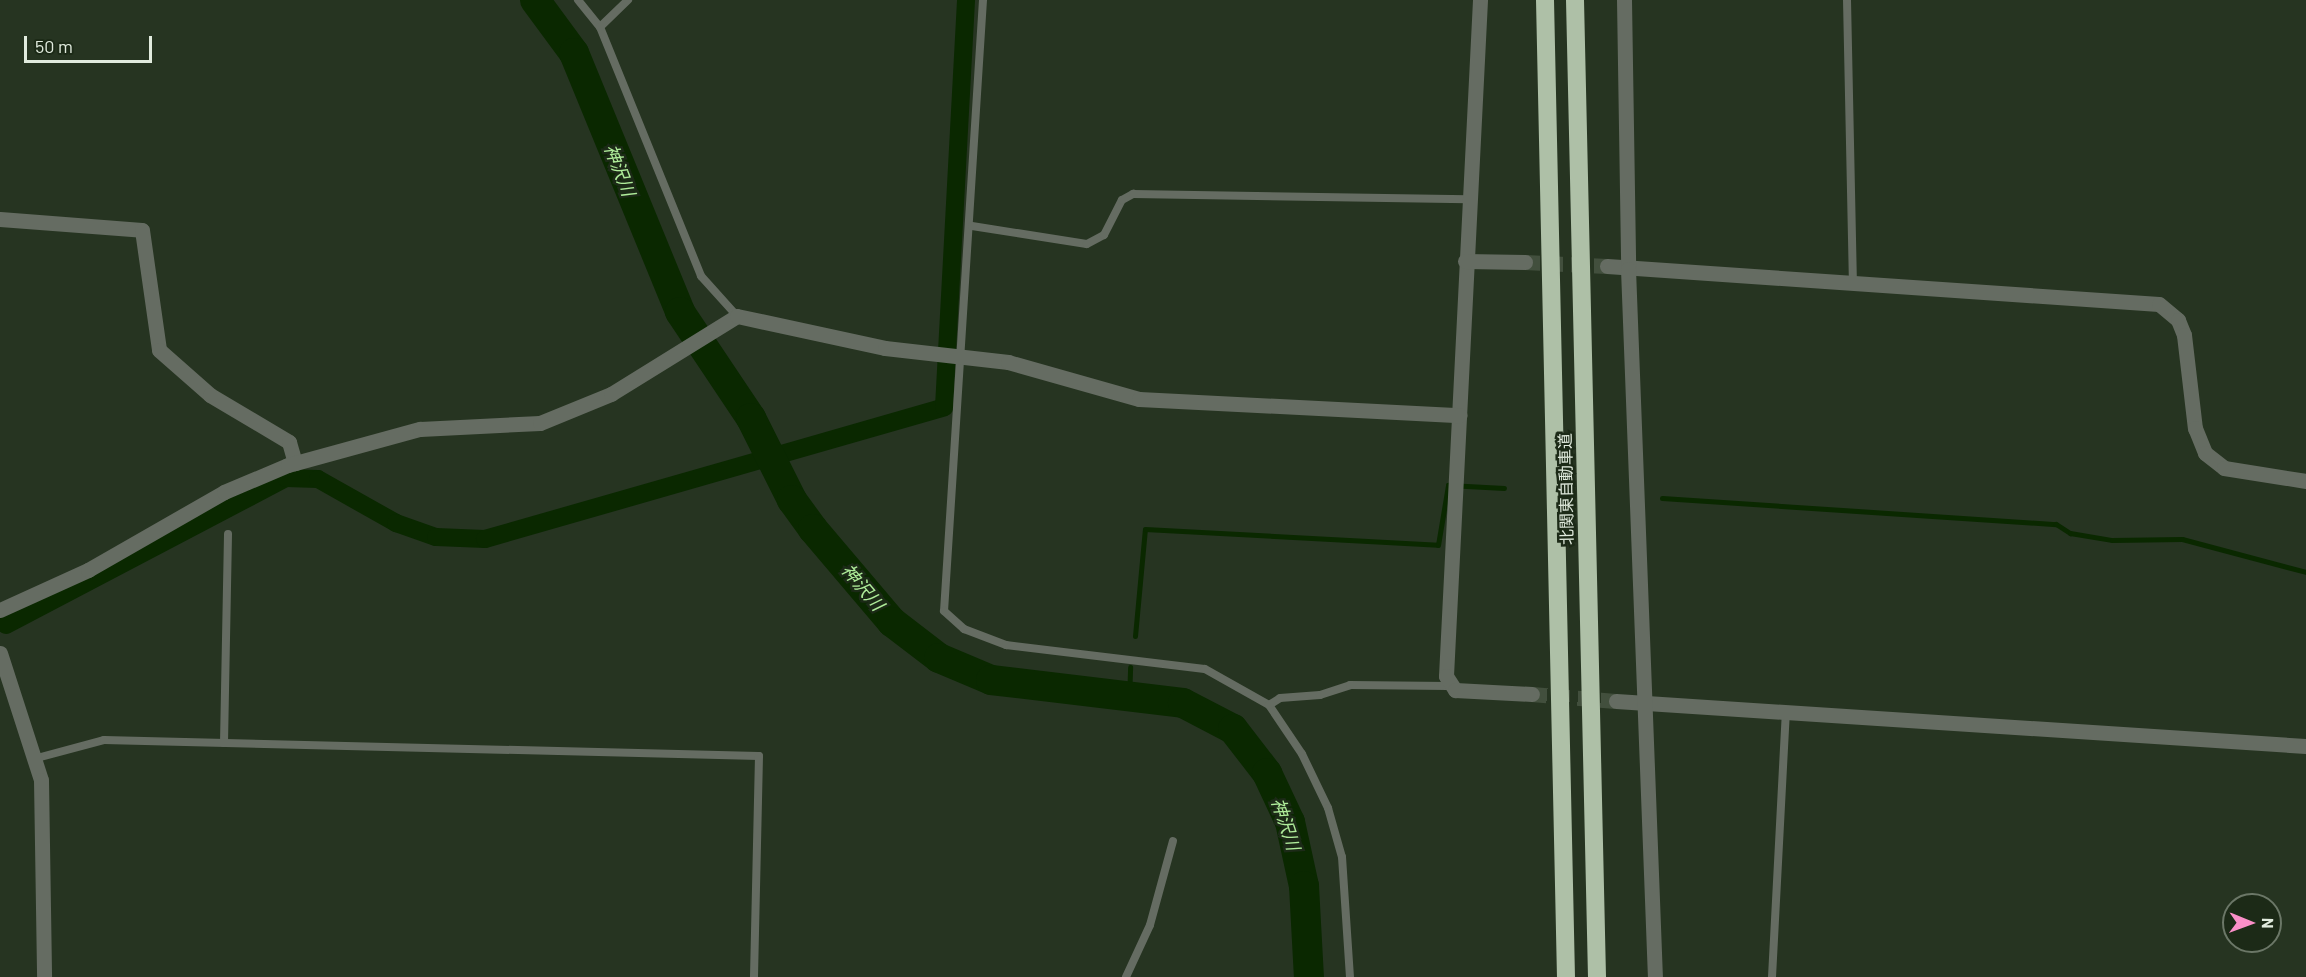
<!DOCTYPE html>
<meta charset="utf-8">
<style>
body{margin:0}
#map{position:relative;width:2306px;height:977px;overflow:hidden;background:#263421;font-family:Barlow,"Noto Sans JP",sans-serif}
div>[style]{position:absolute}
.stream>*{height:5px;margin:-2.5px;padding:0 2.5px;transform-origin:2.5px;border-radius:2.5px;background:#0a2800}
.canal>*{height:18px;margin:-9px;padding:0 9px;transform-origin:9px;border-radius:9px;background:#0a2800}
.river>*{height:30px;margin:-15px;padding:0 15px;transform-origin:15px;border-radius:15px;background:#0a2800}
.minor-tunnel>*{height:15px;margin-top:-7.5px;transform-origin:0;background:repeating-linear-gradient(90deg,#424f3d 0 15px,transparent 0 23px)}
.service>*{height:8px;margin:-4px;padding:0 4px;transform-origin:4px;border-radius:4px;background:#656c62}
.minor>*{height:15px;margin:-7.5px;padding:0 7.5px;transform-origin:7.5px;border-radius:7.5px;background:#656c62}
.tertiary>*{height:15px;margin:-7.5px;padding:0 7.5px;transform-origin:7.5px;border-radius:7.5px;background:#656c62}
.motorway>*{height:18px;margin:-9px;padding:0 9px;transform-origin:9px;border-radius:9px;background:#aec0a7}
span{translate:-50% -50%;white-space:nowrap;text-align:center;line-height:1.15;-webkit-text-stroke:5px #1c2a17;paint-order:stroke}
.street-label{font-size:16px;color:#e1ebde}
.water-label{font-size:18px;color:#afec9a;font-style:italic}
.north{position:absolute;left:2222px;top:893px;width:60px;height:60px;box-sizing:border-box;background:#1c2a17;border:2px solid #6b7767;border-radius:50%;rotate:91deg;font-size:16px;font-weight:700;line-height:24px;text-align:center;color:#e1ebde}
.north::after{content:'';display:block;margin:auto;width:21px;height:27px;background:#fa8fc8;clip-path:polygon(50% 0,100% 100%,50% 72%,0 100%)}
.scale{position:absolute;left:24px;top:36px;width:128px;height:27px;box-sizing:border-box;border:3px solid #e1ebde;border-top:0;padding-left:8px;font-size:18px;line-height:21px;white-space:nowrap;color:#e1ebde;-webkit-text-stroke:4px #1c2a17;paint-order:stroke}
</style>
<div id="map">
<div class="stream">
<i style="left:1662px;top:498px;width:395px;rotate:3.8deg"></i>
<i style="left:2056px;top:524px;width:17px;rotate:33deg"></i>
<i style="left:2070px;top:533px;width:43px;rotate:9.5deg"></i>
<i style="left:2112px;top:540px;width:70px;rotate:-0.8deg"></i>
<i style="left:2182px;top:539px;width:128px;rotate:14.9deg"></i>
<i style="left:1135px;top:636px;width:107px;rotate:-84.7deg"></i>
<i style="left:1145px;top:529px;width:293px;rotate:3.1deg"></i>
<i style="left:1438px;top:545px;width:61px;rotate:-80.5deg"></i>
<i style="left:1448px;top:485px;width:56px;rotate:3.1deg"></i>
<i style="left:1129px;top:700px;width:33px;rotate:-88deg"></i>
</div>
<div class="canal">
<i style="left:6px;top:625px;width:316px;rotate:-27.7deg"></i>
<i style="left:286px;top:478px;width:32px;rotate:2deg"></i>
<i style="left:318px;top:479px;width:90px;rotate:29.4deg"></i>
<i style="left:396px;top:523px;width:42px;rotate:19.3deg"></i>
<i style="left:436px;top:537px;width:49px;rotate:2.3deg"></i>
<i style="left:485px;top:539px;width:478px;rotate:-16deg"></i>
<i style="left:944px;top:407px;width:408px;rotate:-86.9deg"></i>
</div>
<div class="river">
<i style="left:535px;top:0;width:66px;rotate:53.7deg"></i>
<i style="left:574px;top:53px;width:280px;rotate:67.7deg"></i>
<i style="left:680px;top:312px;width:128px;rotate:56.2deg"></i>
<i style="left:751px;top:418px;width:92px;rotate:63.4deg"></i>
<i style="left:792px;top:500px;width:36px;rotate:54deg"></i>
<i style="left:813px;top:529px;width:122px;rotate:49.7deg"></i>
<i style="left:892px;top:622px;width:59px;rotate:37.5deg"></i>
<i style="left:939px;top:658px;width:56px;rotate:22.9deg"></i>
<i style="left:991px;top:680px;width:193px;rotate:6.8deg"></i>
<i style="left:1183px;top:703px;width:56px;rotate:27.5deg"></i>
<i style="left:1233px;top:729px;width:56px;rotate:52.3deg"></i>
<i style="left:1267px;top:773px;width:54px;rotate:64.9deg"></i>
<i style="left:1290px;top:822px;width:66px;rotate:77.7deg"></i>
<i style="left:1304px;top:886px;width:91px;rotate:86.9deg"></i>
</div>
<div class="minor-tunnel">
<i style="left:1525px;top:262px;width:82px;rotate:2.8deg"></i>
<i style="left:1532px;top:694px;width:84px;rotate:4.8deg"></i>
</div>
<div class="service">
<i style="left:578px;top:0;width:35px;rotate:51deg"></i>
<i style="left:600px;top:27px;width:269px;rotate:67.9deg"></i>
<i style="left:701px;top:276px;width:54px;rotate:48deg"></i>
<i style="left:983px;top:0;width:612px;rotate:93.65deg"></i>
<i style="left:944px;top:611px;width:27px;rotate:42deg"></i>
<i style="left:964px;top:629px;width:45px;rotate:20.9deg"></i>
<i style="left:1006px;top:645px;width:200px;rotate:6.9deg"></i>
<i style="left:1205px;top:669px;width:73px;rotate:29.4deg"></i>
<i style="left:1269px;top:705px;width:59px;rotate:56deg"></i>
<i style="left:1302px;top:754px;width:60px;rotate:64.3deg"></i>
<i style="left:1328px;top:808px;width:51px;rotate:74.1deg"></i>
<i style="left:1342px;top:857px;width:120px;rotate:86.2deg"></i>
<i style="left:1847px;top:0;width:284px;rotate:88.8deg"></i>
<i style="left:600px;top:27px;width:39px;rotate:-44deg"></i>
<i style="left:972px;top:226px;width:116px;rotate:8.9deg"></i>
<i style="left:1087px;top:244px;width:19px;rotate:-28deg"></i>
<i style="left:1104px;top:235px;width:39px;rotate:-63deg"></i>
<i style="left:1122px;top:200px;width:13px;rotate:-29deg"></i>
<i style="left:1133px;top:194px;width:335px;rotate:0.9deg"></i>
<i style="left:1269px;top:705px;width:13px;rotate:-32deg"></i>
<i style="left:1280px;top:698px;width:40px;rotate:-4.3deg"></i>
<i style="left:1320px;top:695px;width:32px;rotate:-18deg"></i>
<i style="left:1350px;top:685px;width:98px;rotate:0.6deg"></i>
<i style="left:224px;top:743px;width:209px;rotate:-88.9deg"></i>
<i style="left:37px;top:758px;width:69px;rotate:-15deg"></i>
<i style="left:104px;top:740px;width:655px;rotate:1.4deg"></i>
<i style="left:759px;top:756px;width:221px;rotate:91.3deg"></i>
<i style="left:1126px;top:977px;width:57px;rotate:-65.2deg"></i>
<i style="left:1150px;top:925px;width:87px;rotate:-74.7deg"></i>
<i style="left:1772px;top:977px;width:266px;rotate:-87deg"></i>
</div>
<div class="minor">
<i style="left:1480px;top:0;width:677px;rotate:92.88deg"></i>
<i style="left:1446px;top:676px;width:17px;rotate:57deg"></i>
<i style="left:1455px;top:690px;width:77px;rotate:3deg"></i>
<i style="left:0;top:219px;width:142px;rotate:4.4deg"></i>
<i style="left:142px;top:230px;width:121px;rotate:81.9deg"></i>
<i style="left:159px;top:350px;width:68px;rotate:41.4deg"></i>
<i style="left:210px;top:395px;width:92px;rotate:30.7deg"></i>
<i style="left:289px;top:442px;width:22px;rotate:74deg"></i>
<i style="left:1465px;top:261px;width:60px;rotate:1deg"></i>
<i style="left:1607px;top:266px;width:553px;rotate:3.94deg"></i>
<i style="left:2159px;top:304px;width:25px;rotate:40deg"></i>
<i style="left:2178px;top:320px;width:16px;rotate:68deg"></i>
<i style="left:2184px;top:335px;width:94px;rotate:83.3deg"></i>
<i style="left:2195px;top:428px;width:27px;rotate:68deg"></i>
<i style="left:2205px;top:453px;width:24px;rotate:38deg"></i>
<i style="left:2224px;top:468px;width:83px;rotate:9deg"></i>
<i style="left:0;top:610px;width:97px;rotate:-24.4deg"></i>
<i style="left:88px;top:570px;width:157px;rotate:-29.8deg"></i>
<i style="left:224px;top:492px;width:69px;rotate:-22.9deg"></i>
<i style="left:288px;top:465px;width:137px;rotate:-15.3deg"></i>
<i style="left:420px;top:429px;width:120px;rotate:-2.9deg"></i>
<i style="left:540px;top:423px;width:77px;rotate:-22.2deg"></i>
<i style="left:611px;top:394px;width:148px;rotate:-31.8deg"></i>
<i style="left:737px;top:316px;width:151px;rotate:12.2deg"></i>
<i style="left:885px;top:348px;width:124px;rotate:6.5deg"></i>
<i style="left:1008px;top:362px;width:136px;rotate:15.8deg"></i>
<i style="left:1139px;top:399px;width:321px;rotate:2.9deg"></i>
<i style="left:1616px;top:701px;width:691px;rotate:3.73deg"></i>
</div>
<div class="tertiary">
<i style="left:1624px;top:0;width:269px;rotate:89.1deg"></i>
<i style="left:1628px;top:269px;width:709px;rotate:87.82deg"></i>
<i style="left:0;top:653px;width:133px;rotate:72.1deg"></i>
<i style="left:41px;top:780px;width:197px;rotate:89.1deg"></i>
</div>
<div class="motorway">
<i style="left:1545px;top:0;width:977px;rotate:88.77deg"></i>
<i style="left:1575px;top:0;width:977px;rotate:88.71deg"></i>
</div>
<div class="street-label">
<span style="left:1566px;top:489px;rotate:-91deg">北関東自動車道</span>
</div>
<div class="water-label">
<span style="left:620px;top:170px;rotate:69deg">神沢川</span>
<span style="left:863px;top:587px;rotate:50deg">神沢川</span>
<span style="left:1286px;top:824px;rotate:72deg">神沢川</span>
</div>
<div class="north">N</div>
<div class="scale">50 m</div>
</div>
